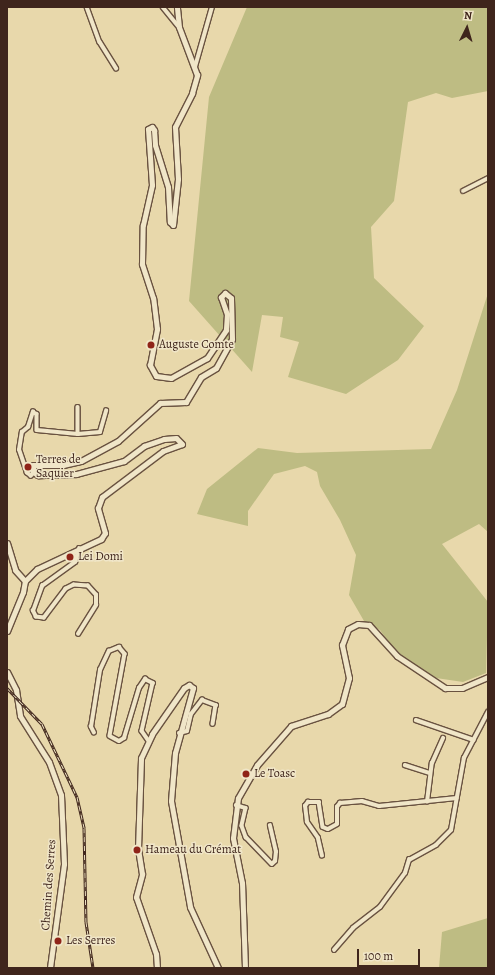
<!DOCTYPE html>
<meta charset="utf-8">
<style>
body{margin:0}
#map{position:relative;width:495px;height:975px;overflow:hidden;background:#e8d8ab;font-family:Alegreya,serif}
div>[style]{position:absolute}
.green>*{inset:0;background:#bebc83}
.roads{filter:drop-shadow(1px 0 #695240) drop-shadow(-1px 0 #695240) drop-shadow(0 1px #695240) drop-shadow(0 -1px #695240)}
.street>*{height:3.5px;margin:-1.75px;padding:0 1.75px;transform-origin:1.75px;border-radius:1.75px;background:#f0e6c8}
.secondary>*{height:5px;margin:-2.5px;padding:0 2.5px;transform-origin:2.5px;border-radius:2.5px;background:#f0e6c8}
.rail>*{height:3px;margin-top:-1.5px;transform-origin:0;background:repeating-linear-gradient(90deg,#f0e6c8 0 4.5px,#3f251c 0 9px);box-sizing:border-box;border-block:1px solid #3f251c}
.dots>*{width:11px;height:11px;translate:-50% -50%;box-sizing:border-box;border:2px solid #f0e6c8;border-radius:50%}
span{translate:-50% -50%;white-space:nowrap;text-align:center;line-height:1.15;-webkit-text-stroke:3px #f0e6c8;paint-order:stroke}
.poi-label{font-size:12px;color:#3f251c}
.left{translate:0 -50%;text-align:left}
.street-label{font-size:12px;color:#3f251c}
.frame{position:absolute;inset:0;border:8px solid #3f251c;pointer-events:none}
.north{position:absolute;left:447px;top:8px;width:40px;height:40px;-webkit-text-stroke:3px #f0e6c8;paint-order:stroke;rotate:5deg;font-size:11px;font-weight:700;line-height:16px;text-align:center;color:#3f251c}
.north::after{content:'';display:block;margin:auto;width:14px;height:18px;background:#3f251c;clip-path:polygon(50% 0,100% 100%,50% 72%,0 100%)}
.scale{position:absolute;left:357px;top:949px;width:63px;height:18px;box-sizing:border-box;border:2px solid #3f251c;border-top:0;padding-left:5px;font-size:12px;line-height:14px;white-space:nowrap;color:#3f251c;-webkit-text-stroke:3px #f0e6c8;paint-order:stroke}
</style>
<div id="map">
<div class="green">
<i style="clip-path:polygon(247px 7px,488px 7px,488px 91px,452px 98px,436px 93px,408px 102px,394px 201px,371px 227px,374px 278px,424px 326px,398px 360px,346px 394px,288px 377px,299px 342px,280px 337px,283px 317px,262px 315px,252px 372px,189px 301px,209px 97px)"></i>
<i style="clip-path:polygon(488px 293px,488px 532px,479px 524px,442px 544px,488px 602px,486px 673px,463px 682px,436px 678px,394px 650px,380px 630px,364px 621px,349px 595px,356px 555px,340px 520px,320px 486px,317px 472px,305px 466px,274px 474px,248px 511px,248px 526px,197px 514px,207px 489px,258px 448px,297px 453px,431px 449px,457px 390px)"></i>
<i style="clip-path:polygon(488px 918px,488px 968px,439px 968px,442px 932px)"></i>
</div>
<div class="roads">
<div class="street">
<i style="left:87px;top:7px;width:37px;rotate:70deg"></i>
<i style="left:100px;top:42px;width:31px;rotate:58deg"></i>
<i style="left:163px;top:7px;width:26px;rotate:51deg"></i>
<i style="left:195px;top:67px;width:62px;rotate:-74.2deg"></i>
<i style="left:463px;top:191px;width:28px;rotate:-27deg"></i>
<i style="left:78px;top:407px;width:27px;rotate:90deg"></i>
<i style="left:34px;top:473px;width:4px;rotate:135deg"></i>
<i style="left:31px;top:476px;width:5px;rotate:-143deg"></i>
<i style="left:27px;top:473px;width:24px;rotate:-109deg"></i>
<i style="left:19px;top:450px;width:18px;rotate:-81deg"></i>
<i style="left:22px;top:432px;width:8px;rotate:-40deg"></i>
<i style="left:28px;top:427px;width:16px;rotate:-72deg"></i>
<i style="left:33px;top:412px;width:4px;rotate:27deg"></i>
<i style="left:37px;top:414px;width:16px;rotate:90deg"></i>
<i style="left:37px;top:430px;width:41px;rotate:5.6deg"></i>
<i style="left:78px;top:434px;width:22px;rotate:-5deg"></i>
<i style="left:100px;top:432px;width:22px;rotate:-74deg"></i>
<i style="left:78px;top:634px;width:34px;rotate:-58deg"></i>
<i style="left:96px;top:605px;width:10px;rotate:-90deg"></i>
<i style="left:96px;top:595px;width:12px;rotate:-132deg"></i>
<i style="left:88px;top:586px;width:14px;rotate:-176deg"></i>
<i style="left:74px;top:585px;width:9px;rotate:153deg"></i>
<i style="left:66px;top:589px;width:36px;rotate:127deg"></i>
<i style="left:44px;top:618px;width:8px;rotate:-173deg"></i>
<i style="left:36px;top:617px;width:7px;rotate:-117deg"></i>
<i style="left:33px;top:611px;width:27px;rotate:-70deg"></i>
<i style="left:42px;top:586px;width:41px;rotate:-36deg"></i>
<i style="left:75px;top:562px;width:14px;rotate:-73deg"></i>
<i style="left:416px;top:720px;width:61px;rotate:19deg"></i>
<i style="left:94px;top:733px;width:7px;rotate:-117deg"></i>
<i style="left:91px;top:727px;width:58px;rotate:-81deg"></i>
<i style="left:100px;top:670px;width:21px;rotate:-65deg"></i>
<i style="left:109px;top:651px;width:11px;rotate:-22deg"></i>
<i style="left:119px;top:647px;width:9px;rotate:49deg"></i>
<i style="left:125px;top:654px;width:83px;rotate:100.4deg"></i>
<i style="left:110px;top:736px;width:10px;rotate:29deg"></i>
<i style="left:119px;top:741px;width:6px;rotate:-31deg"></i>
<i style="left:124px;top:738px;width:52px;rotate:-73.3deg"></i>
<i style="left:139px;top:688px;width:11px;rotate:-56deg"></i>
<i style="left:145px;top:679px;width:9px;rotate:27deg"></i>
<i style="left:153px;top:683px;width:49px;rotate:102.9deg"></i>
<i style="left:142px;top:731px;width:12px;rotate:55deg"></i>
<i style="left:179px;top:733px;width:8px;rotate:-14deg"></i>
<i style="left:187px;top:731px;width:17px;rotate:-77deg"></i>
<i style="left:191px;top:714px;width:18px;rotate:-52deg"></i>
<i style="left:202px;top:700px;width:15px;rotate:20deg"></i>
<i style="left:216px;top:705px;width:19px;rotate:99deg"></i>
<i style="left:405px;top:765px;width:26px;rotate:18deg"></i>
<i style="left:427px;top:802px;width:39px;rotate:-83deg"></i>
<i style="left:432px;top:763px;width:27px;rotate:-66deg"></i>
<i style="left:236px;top:805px;width:10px;rotate:17deg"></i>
<i style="left:246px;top:808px;width:18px;rotate:103deg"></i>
<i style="left:242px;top:826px;width:12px;rotate:70deg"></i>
<i style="left:246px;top:837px;width:37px;rotate:46deg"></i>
<i style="left:272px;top:864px;width:4px;rotate:-45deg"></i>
<i style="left:275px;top:861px;width:9px;rotate:-84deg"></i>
<i style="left:276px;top:852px;width:27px;rotate:-103deg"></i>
<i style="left:322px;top:856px;width:18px;rotate:-103deg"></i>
<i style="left:318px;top:838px;width:19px;rotate:-125deg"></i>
<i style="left:307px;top:822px;width:16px;rotate:-97deg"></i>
<i style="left:305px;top:806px;width:5px;rotate:-53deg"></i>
<i style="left:308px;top:802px;width:11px"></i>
<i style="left:319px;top:802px;width:25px;rotate:81deg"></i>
<i style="left:323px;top:827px;width:5px;rotate:22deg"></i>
<i style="left:328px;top:829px;width:10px;rotate:-29deg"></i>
<i style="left:337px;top:824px;width:17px;rotate:-90deg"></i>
<i style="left:337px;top:807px;width:5px;rotate:-53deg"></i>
<i style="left:340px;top:803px;width:22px;rotate:-5deg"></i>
<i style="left:362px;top:801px;width:18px;rotate:16deg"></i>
<i style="left:379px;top:806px;width:78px;rotate:-5.9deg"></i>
<i style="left:334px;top:950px;width:29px;rotate:-49deg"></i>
<i style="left:353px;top:928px;width:34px;rotate:-38deg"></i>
<i style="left:380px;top:907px;width:42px;rotate:-53.7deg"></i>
<i style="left:405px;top:873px;width:14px;rotate:-73deg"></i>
<i style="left:409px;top:860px;width:31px;rotate:-29deg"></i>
<i style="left:436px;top:845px;width:21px;rotate:-45deg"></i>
<i style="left:451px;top:830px;width:73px;rotate:-79.8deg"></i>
<i style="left:464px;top:758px;width:52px;rotate:-62.4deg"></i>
</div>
<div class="secondary">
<i style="left:7px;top:543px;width:28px;rotate:73deg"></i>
<i style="left:15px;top:570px;width:15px;rotate:48deg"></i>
<i style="left:25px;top:581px;width:17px;rotate:-45deg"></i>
<i style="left:37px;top:569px;width:71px;rotate:-25.1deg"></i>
<i style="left:101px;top:539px;width:7px;rotate:-56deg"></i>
<i style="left:105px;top:533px;width:26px;rotate:-106deg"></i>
<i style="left:98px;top:508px;width:12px;rotate:-70deg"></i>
<i style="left:102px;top:497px;width:76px;rotate:-37deg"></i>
<i style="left:163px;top:451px;width:20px;rotate:-20deg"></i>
<i style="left:182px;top:444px;width:8px;rotate:-135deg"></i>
<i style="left:176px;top:438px;width:12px;rotate:175deg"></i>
<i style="left:164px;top:439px;width:21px;rotate:161deg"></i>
<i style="left:144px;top:446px;width:25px;rotate:143deg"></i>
<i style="left:124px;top:461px;width:50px;rotate:164.8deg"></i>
<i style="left:76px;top:474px;width:38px;rotate:178deg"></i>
<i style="left:38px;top:475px;width:6px;rotate:-149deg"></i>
<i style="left:33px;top:472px;width:7px;rotate:-90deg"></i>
<i style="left:33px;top:465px;width:30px"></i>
<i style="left:63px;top:465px;width:18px;rotate:-13deg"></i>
<i style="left:81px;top:461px;width:42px;rotate:-28.4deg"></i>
<i style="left:118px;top:441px;width:57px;rotate:-42.1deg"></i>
<i style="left:160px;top:403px;width:26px;rotate:-2deg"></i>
<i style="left:186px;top:402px;width:29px;rotate:-59deg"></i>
<i style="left:201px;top:377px;width:17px;rotate:-31deg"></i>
<i style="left:216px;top:368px;width:33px;rotate:-61deg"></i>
<i style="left:232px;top:339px;width:41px;rotate:-91.4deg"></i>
<i style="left:231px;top:298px;width:8px;rotate:-140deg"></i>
<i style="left:225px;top:293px;width:6px;rotate:135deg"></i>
<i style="left:221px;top:297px;width:18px;rotate:71deg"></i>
<i style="left:227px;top:314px;width:16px;rotate:94deg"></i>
<i style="left:226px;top:330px;width:34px;rotate:124deg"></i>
<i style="left:207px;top:358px;width:41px;rotate:150.9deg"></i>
<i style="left:171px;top:378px;width:15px;rotate:-172deg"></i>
<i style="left:156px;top:376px;width:13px;rotate:-119deg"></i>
<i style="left:150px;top:365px;width:37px;rotate:-79deg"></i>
<i style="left:157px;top:329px;width:31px;rotate:-97deg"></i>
<i style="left:153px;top:298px;width:36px;rotate:-108deg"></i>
<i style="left:142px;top:264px;width:39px;rotate:-89deg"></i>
<i style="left:143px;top:225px;width:41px;rotate:-77.3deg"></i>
<i style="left:152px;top:185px;width:56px;rotate:-94.1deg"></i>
<i style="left:148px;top:129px;width:4px;rotate:-27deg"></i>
<i style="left:152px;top:127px;width:4px;rotate:56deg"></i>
<i style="left:154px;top:130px;width:15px;rotate:86deg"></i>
<i style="left:155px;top:145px;width:44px;rotate:72.8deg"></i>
<i style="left:168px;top:187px;width:35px;rotate:87deg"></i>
<i style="left:170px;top:222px;width:4px;rotate:45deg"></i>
<i style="left:173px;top:225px;width:46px;rotate:-83.8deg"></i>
<i style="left:178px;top:179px;width:52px;rotate:-93.3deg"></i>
<i style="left:175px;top:127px;width:38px;rotate:-63deg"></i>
<i style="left:192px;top:93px;width:19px;rotate:-74deg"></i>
<i style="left:197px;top:75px;width:51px;rotate:-110.6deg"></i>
<i style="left:179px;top:27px;width:20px;rotate:-96deg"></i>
<i style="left:7px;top:631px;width:42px;rotate:-67.7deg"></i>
<i style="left:23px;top:592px;width:11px;rotate:-80deg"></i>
<i style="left:7px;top:672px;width:20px;rotate:63deg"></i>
<i style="left:16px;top:690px;width:26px;rotate:81deg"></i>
<i style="left:20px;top:716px;width:54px;rotate:57.8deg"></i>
<i style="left:49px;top:762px;width:35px;rotate:70deg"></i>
<i style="left:61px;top:795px;width:69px;rotate:87.5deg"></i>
<i style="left:64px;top:864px;width:105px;rotate:97.7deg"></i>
<i style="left:157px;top:968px;width:14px;rotate:-94deg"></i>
<i style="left:156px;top:954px;width:60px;rotate:-109.3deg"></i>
<i style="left:136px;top:897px;width:24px;rotate:-75deg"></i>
<i style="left:142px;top:874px;width:25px;rotate:-99deg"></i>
<i style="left:138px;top:849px;width:91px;rotate:-88.1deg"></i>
<i style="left:141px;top:758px;width:26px;rotate:-65deg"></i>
<i style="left:152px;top:734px;width:56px;rotate:-55.2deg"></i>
<i style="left:184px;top:688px;width:6px;rotate:-31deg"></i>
<i style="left:189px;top:685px;width:5px;rotate:37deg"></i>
<i style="left:193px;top:688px;width:67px;rotate:105.5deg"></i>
<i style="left:175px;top:753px;width:48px;rotate:94.8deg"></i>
<i style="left:171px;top:801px;width:108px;rotate:79.8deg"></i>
<i style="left:190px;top:907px;width:67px;rotate:65.3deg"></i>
<i style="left:245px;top:968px;width:85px;rotate:-92deg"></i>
<i style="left:242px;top:883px;width:46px;rotate:-101.3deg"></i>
<i style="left:233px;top:838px;width:40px;rotate:-82.9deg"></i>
<i style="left:238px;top:798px;width:38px;rotate:-60deg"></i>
<i style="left:257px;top:765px;width:52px;rotate:-48.9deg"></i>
<i style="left:291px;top:726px;width:39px;rotate:-18deg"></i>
<i style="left:328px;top:714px;width:17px;rotate:-36deg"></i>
<i style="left:342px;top:704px;width:27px;rotate:-75deg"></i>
<i style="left:349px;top:678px;width:34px;rotate:-102deg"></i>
<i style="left:342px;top:645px;width:17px;rotate:-69deg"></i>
<i style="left:348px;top:629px;width:11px;rotate:-27deg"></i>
<i style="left:358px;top:624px;width:11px;rotate:5deg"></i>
<i style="left:369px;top:625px;width:42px;rotate:47.9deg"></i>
<i style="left:397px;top:656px;width:58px;rotate:33.7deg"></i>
<i style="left:445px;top:688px;width:17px"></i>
<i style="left:462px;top:688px;width:28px;rotate:-23deg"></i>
</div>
</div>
<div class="rail">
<i style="left:7px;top:688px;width:50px;rotate:45.8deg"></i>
<i style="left:42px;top:724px;width:81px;rotate:64.4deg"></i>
<i style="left:77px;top:797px;width:32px;rotate:77deg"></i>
<i style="left:84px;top:828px;width:94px;rotate:88.8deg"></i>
<i style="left:86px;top:922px;width:47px;rotate:81.3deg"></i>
</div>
<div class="dots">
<i style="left:151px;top:345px;background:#8f2418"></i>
<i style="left:28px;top:467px;background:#8f2418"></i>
<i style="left:70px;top:557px;background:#8f2418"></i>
<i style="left:246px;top:774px;background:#8f2418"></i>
<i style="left:137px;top:850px;background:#8f2418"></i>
<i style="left:58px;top:941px;background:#8f2418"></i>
</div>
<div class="poi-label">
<span class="left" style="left:159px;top:345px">Auguste Comte</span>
<span class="left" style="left:36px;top:467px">Terres de<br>Saquier</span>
<span class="left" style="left:78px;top:557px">Lei Domi</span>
<span class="left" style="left:254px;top:774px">Le Toasc</span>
<span class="left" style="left:145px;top:850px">Hameau du Crémat</span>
<span class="left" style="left:66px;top:941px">Les Serres</span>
</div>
<div class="street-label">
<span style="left:49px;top:885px;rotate:-86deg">Chemin des Serres</span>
</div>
<div class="frame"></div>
<div class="north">N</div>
<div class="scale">100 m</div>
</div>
